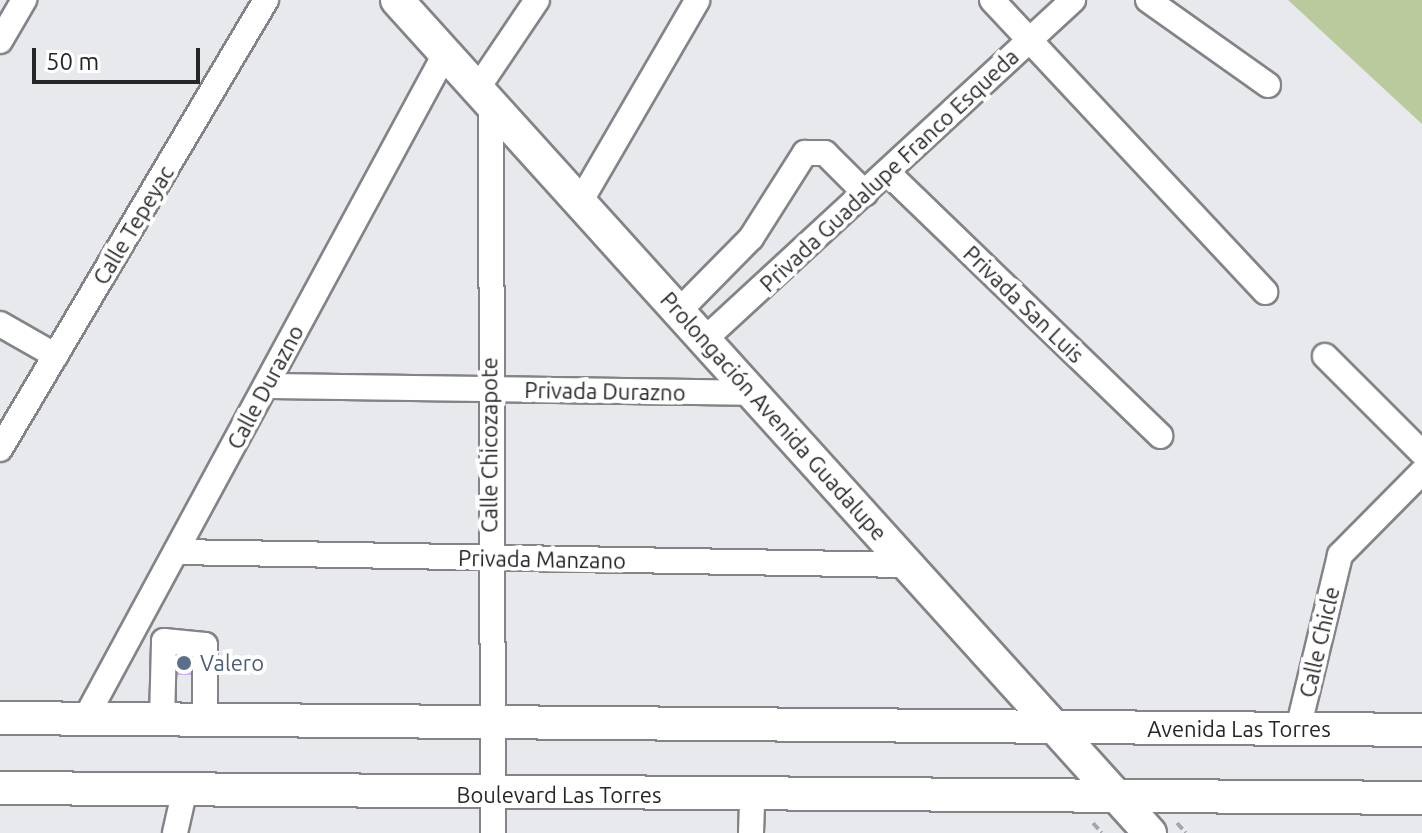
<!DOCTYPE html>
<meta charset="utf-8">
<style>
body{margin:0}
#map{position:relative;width:1422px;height:833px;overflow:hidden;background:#e7e9ec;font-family:Ubuntu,sans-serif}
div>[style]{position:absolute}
.green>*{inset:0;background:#baca9d}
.building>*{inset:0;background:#cfb2f6;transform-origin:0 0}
.path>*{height:4px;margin-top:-2px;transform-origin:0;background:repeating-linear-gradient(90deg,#a5a6a9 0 8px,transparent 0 12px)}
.roads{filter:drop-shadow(2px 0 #828487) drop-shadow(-2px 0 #828487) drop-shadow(0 2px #828487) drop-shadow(0 -2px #828487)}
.minor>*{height:24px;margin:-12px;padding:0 12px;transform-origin:12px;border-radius:12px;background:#fff}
.major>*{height:32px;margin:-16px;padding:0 16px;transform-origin:16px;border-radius:16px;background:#fff}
.dots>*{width:22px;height:22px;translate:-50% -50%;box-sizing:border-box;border:4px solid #fff;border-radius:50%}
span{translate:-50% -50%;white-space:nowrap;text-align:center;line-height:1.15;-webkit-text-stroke:8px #fff;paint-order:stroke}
.street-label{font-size:22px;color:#252627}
.service-label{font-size:22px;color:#4e5e75}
.left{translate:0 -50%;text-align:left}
.scale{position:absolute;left:32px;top:48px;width:168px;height:36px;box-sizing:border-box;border:4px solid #252627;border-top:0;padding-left:10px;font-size:24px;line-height:28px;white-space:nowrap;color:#252627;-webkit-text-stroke:6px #fff;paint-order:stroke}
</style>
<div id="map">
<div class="green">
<i style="clip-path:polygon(1288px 0,1422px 0,1422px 124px)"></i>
</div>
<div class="building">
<i style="left:213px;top:649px;width:26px;height:58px;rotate:90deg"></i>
</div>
<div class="path">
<i style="left:1093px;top:823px;width:13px;rotate:48deg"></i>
<i style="left:1177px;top:823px;width:13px;rotate:48deg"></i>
</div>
<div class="roads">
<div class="minor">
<i style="left:992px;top:0;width:400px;rotate:46.9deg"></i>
<i style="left:1148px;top:0;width:147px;rotate:35.3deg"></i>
<i style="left:0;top:41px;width:48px;rotate:-59.7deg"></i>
<i style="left:477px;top:89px;width:107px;rotate:-56deg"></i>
<i style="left:491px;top:104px;width:729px;rotate:89.84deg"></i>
<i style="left:887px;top:172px;width:380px;rotate:44deg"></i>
<i style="left:580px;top:202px;width:233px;rotate:-59.8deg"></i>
<i style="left:679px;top:311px;width:103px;rotate:-45.4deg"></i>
<i style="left:751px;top:238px;width:101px;rotate:-57.6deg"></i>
<i style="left:805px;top:153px;width:20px"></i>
<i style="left:825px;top:153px;width:57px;rotate:45deg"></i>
<i style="left:0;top:324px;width:64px;rotate:29.7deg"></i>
<i style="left:704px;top:340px;width:502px;rotate:-42.66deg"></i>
<i style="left:1325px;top:356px;width:137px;rotate:45deg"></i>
<i style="left:266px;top:386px;width:487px;rotate:0.8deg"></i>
<i style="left:0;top:449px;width:522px;rotate:-59.36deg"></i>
<i style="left:176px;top:552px;width:732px;rotate:1.02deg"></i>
<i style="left:85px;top:719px;width:756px;rotate:-61.57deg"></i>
<i style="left:162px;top:720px;width:79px;rotate:-88.5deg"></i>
<i style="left:164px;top:641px;width:41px;rotate:5.6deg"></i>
<i style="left:205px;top:645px;width:75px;rotate:90deg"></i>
<i style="left:1298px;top:729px;width:179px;rotate:-76.4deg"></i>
<i style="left:1340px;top:555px;width:117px;rotate:-45.3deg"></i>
<i style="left:175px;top:833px;width:41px;rotate:-77.3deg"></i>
<i style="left:751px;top:833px;width:38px;rotate:-88deg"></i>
</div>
<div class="major">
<i style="left:397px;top:0;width:1123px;rotate:47.89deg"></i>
<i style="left:0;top:718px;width:1422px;rotate:0.48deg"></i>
<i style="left:0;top:788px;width:1422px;rotate:0.4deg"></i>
</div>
</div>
<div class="dots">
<i style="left:184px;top:663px;background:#5c6f8a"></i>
</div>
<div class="street-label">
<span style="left:889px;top:170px;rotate:-43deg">Privada Guadalupe Franco Esqueda</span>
<span style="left:133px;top:225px;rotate:-59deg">Calle Tepeyac</span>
<span style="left:1024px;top:304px;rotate:44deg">Privada San Luis</span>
<span style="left:265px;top:387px;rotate:-62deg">Calle Durazno</span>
<span style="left:605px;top:391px;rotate:1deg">Privada Durazno</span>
<span style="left:774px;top:416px;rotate:48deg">Prolongación Avenida Guadalupe</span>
<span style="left:489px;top:445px;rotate:-90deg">Calle Chicozapote</span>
<span style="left:542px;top:559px;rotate:1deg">Privada Manzano</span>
<span style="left:1319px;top:642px;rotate:-77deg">Calle Chicle</span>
<span style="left:1239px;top:729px">Avenida Las Torres</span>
<span style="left:559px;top:795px">Boulevard Las Torres</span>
</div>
<div class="service-label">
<span class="left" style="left:200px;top:663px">Valero</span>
</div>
<div class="scale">50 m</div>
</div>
